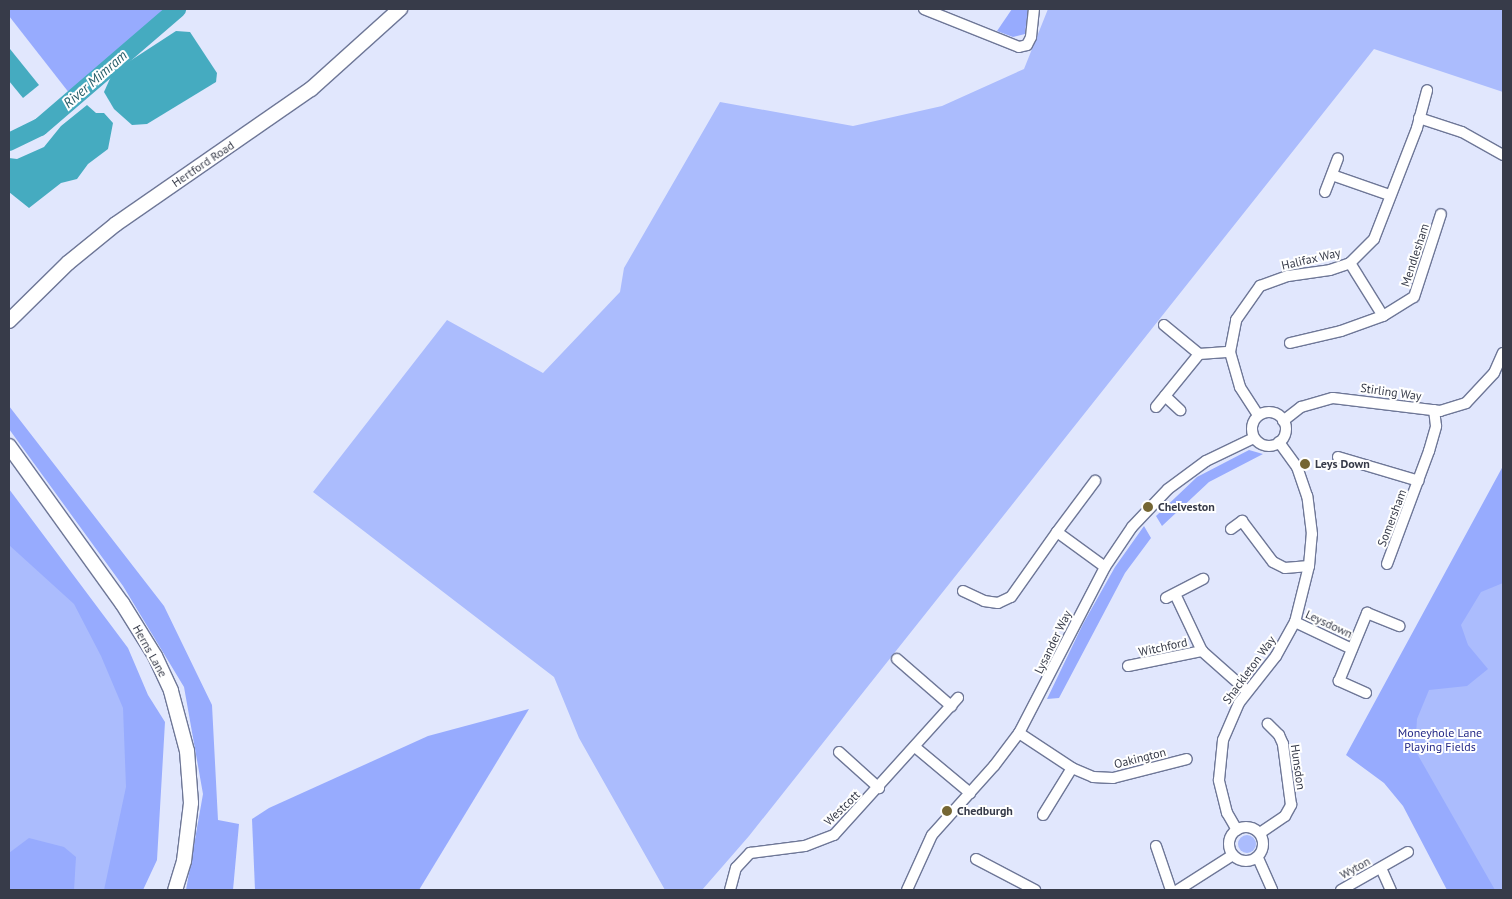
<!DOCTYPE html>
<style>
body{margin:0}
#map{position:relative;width:1512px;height:899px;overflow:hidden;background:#e1e7fd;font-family:"PT Sans",sans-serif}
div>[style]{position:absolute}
.green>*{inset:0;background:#abbcfd}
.round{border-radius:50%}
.forest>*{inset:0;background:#97abfe}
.water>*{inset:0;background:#45abc0}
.river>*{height:18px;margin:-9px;padding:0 9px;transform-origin:9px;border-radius:9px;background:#45abc0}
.roads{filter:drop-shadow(1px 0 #6e7797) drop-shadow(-1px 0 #6e7797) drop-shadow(0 1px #6e7797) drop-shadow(0 -1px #6e7797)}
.street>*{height:10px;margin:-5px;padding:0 5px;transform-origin:5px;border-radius:5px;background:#fff}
.street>.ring{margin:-5px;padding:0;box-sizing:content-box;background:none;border:10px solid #fff;border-radius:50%}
.secondary>*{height:14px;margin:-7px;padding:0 7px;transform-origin:7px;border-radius:7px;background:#fff}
.dots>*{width:14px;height:14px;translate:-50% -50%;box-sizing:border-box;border:2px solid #fff;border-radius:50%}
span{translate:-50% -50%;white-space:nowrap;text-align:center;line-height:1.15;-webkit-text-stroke:4px #fff;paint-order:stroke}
.street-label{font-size:12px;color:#373b49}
.poi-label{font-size:12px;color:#373b49;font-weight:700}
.left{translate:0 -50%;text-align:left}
.park-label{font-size:12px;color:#252a87}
.water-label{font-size:14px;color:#28606b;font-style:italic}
.frame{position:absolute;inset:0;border:10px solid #373b49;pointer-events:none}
</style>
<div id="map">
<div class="green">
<i style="clip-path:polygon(1048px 9px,1503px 9px,1503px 92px,1374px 49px,749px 836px,702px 890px,665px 890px,579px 738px,554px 677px,313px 492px,447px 320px,543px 373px,620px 292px,624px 268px,720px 102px,853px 126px,942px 106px,1024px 69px)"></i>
<i style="clip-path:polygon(1503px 492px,1503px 890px,1453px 890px,1368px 742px)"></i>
<i style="clip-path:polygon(9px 503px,133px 662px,125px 890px,9px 890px)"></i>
<i class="round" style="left:1238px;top:835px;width:18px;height:18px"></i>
</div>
<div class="forest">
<i style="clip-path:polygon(9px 9px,171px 9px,70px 94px,9px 16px)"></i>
<i style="clip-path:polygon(1012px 9px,1028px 9px,1025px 34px,1013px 37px,997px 31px)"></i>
<i style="clip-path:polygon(9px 406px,164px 606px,212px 705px,218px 820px,239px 824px,233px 890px,186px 890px,203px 794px,184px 687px,123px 586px,9px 429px)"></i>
<i style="clip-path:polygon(1249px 450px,1263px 454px,1209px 482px,1162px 526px,1156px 516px,1197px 477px)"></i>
<i style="clip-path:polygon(1503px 466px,1503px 583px,1481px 592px,1461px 625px,1468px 645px,1488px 669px,1467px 686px,1429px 690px,1417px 719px,1415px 750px,1495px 890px,1447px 890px,1403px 806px,1384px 783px,1346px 755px)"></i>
<i style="clip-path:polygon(9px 489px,128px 648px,148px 695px,165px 722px,157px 860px,143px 890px,104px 890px,126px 787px,123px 708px,101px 656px,74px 604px,9px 545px)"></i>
<i style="clip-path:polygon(1144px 526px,1151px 538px,1125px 573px,1059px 698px,1047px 699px,1083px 624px,1115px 567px)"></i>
<i style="clip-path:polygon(529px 709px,419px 890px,255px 890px,252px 819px,269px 808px,428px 736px)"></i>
<i style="clip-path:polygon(29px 838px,64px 847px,76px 857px,74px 890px,9px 890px,9px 853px)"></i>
</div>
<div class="water">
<i style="clip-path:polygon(176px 31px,190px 32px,217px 73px,216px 82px,147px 124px,132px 125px,114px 109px,104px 92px,113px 72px)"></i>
<i style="clip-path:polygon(10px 49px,39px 85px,23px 98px,9px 81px)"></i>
<i style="clip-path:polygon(87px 105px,96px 113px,104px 113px,113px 123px,108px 149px,88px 164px,77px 179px,61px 183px,29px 208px,9px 192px,9px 158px,17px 159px,44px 147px,61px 126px)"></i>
</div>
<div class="river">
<i style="left:9px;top:142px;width:34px;rotate:-26deg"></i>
<i style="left:40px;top:127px;width:181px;rotate:-40.7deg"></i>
</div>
<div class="roads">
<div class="street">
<i style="left:924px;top:9px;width:102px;rotate:21.8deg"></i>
<i style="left:1019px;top:47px;width:8px;rotate:-14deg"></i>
<i style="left:1027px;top:45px;width:9px;rotate:-63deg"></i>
<i style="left:1031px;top:37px;width:28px;rotate:-84deg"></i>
<i style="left:1419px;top:118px;width:45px;rotate:18deg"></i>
<i style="left:1462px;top:132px;width:47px;rotate:29.3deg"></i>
<i style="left:1332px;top:175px;width:60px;rotate:19.3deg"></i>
<i style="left:1325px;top:192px;width:36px;rotate:-69deg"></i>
<i style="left:1350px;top:263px;width:62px;rotate:58.1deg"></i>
<i style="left:1164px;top:325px;width:45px;rotate:39.6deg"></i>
<i style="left:1290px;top:343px;width:52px;rotate:-13.2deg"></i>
<i style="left:1341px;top:331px;width:45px;rotate:-19.7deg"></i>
<i style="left:1383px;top:316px;width:36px;rotate:-32deg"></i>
<i style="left:1414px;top:297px;width:87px;rotate:-72deg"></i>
<i style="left:1165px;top:396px;width:21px;rotate:43deg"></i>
<i style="left:1156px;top:407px;width:68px;rotate:-50.9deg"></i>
<i style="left:1199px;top:354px;width:31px;rotate:-4deg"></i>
<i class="ring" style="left:1252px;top:412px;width:24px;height:24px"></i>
<i style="left:1258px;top:415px;width:33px;rotate:-123deg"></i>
<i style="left:1240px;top:387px;width:36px;rotate:-106deg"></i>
<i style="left:1230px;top:352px;width:33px;rotate:-79deg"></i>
<i style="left:1236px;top:320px;width:42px;rotate:-54.8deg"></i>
<i style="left:1260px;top:286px;width:30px;rotate:-20deg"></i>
<i style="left:1288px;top:276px;width:42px;rotate:-8.1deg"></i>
<i style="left:1330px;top:270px;width:21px;rotate:-19deg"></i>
<i style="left:1350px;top:263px;width:34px;rotate:-45deg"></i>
<i style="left:1374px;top:239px;width:119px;rotate:-68.8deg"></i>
<i style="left:1417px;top:128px;width:39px;rotate:-75deg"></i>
<i style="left:1283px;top:421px;width:23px;rotate:-38deg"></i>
<i style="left:1301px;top:407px;width:33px;rotate:-16deg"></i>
<i style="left:1333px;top:398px;width:108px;rotate:6.9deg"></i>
<i style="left:1440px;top:411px;width:27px;rotate:-17deg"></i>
<i style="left:1466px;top:403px;width:41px;rotate:-47deg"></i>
<i style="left:1494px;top:373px;width:22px;rotate:-66deg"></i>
<i style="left:1338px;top:457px;width:84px;rotate:16.5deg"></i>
<i style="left:1231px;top:529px;width:14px;rotate:-36deg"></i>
<i style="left:1242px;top:521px;width:51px;rotate:52.9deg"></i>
<i style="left:1273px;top:562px;width:13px;rotate:27deg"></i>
<i style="left:1285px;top:568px;width:24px;rotate:-5deg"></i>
<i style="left:1057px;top:532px;width:64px;rotate:-53.3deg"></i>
<i style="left:1387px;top:564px;width:121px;rotate:-69.6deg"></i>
<i style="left:1429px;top:451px;width:26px;rotate:-74deg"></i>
<i style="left:1436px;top:426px;width:16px;rotate:-97deg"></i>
<i style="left:963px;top:591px;width:23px;rotate:25deg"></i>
<i style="left:984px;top:601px;width:14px;rotate:8deg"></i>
<i style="left:998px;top:603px;width:14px;rotate:-25deg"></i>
<i style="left:1011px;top:597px;width:80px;rotate:-54.7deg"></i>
<i style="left:1057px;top:532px;width:59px;rotate:36.1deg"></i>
<i style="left:1175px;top:594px;width:63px;rotate:64.7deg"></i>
<i style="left:1202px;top:651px;width:60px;rotate:41.6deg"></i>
<i style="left:1166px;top:598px;width:42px;rotate:-27.2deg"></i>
<i style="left:1295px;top:622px;width:63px;rotate:25.3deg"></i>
<i style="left:897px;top:659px;width:72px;rotate:41deg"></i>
<i style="left:1128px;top:666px;width:76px;rotate:-11.5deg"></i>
<i style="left:1366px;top:693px;width:30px;rotate:-156deg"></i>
<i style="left:1339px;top:681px;width:74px;rotate:-67.6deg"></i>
<i style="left:1367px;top:613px;width:35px;rotate:22deg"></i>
<i style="left:1019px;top:733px;width:64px;rotate:33.4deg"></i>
<i style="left:1072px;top:768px;width:23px;rotate:23deg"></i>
<i style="left:1093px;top:777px;width:20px;rotate:3deg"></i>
<i style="left:1113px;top:778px;width:76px;rotate:-14.4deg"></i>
<i style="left:915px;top:747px;width:72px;rotate:39.9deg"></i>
<i style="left:839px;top:752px;width:54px;rotate:42deg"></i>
<i style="left:1043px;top:815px;width:55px;rotate:-58.3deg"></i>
<i class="ring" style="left:1229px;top:827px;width:24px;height:24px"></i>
<i style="left:1237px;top:830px;width:20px;rotate:-120deg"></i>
<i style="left:1227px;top:813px;width:34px;rotate:-104deg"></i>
<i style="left:1219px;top:780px;width:40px;rotate:-84.3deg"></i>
<i style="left:1223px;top:740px;width:40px;rotate:-66.6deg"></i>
<i style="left:1239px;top:703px;width:60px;rotate:-51.8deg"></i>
<i style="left:1276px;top:656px;width:39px;rotate:-61deg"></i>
<i style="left:1295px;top:622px;width:58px;rotate:-76deg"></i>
<i style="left:1309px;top:566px;width:32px;rotate:-85deg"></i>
<i style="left:1312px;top:534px;width:38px;rotate:-97deg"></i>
<i style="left:1307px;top:496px;width:31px;rotate:-109deg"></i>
<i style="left:1297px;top:467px;width:31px;rotate:-126deg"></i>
<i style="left:1260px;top:833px;width:30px;rotate:-34deg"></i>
<i style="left:1285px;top:816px;width:13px;rotate:-61deg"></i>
<i style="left:1291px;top:805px;width:62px;rotate:-97.5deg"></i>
<i style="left:1283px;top:744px;width:10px;rotate:-114deg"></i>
<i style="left:1279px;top:735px;width:16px;rotate:-135deg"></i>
<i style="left:1156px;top:846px;width:46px;rotate:71.2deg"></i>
<i style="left:1258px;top:858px;width:35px;rotate:66deg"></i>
<i style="left:976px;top:859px;width:67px;rotate:27.7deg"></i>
<i style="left:1381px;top:868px;width:24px;rotate:66deg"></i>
<i style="left:730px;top:890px;width:23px;rotate:-75deg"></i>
<i style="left:736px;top:868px;width:21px;rotate:-47deg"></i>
<i style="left:750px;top:853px;width:55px;rotate:-7.3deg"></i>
<i style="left:805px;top:846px;width:31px;rotate:-21deg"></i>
<i style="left:834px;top:835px;width:185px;rotate:-47.9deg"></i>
<i style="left:907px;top:890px;width:60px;rotate:-65.6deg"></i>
<i style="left:932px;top:835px;width:93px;rotate:-48.1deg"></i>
<i style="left:994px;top:766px;width:41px;rotate:-52.9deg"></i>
<i style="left:1019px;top:733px;width:187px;rotate:-62.6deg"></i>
<i style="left:1105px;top:567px;width:48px;rotate:-56deg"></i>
<i style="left:1132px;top:527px;width:52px;rotate:-46.5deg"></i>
<i style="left:1168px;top:489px;width:47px;rotate:-36.4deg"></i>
<i style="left:1206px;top:461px;width:53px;rotate:-25.6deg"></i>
<i style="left:1178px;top:890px;width:65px;rotate:-32.5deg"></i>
<i style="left:1341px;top:890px;width:77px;rotate:-29.6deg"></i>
</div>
<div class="secondary">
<i style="left:9px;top:321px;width:83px;rotate:-44.5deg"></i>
<i style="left:68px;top:263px;width:62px;rotate:-39.1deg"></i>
<i style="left:116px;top:224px;width:237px;rotate:-34.7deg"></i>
<i style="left:311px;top:89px;width:120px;rotate:-42deg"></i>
<i style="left:9px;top:446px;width:193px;rotate:54.3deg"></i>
<i style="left:122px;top:603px;width:62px;rotate:58.1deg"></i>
<i style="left:155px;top:656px;width:38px;rotate:65deg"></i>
<i style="left:171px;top:691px;width:62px;rotate:75.1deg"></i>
<i style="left:187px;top:751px;width:52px;rotate:85.6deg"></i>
<i style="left:191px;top:803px;width:58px;rotate:96.9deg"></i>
<i style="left:184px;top:861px;width:30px;rotate:107deg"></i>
</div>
</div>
<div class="dots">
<i style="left:1305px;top:464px;background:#756633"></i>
<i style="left:1148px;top:507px;background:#756633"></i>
<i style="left:947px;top:811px;background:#756633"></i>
</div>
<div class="street-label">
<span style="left:203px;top:164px;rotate:-34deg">Hertford Road</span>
<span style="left:1415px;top:255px;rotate:-72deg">Mendlesham</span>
<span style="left:1311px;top:259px;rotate:-13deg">Halifax Way</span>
<span style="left:1391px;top:392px;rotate:8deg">Stirling Way</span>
<span style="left:1392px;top:518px;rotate:-69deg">Somersham</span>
<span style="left:1329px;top:624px;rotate:25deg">Leysdown</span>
<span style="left:1053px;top:642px;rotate:-64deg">Lysander Way</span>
<span style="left:1163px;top:647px;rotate:-12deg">Witchford</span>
<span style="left:150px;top:651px;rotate:61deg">Herns Lane</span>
<span style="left:1249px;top:670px;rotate:-54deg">Shackleton Way</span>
<span style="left:1140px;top:758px;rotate:-14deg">Oakington</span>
<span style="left:1298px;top:767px;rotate:82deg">Hunsdon</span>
<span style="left:842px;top:808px;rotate:-44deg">Westcott</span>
<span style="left:1355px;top:868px;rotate:-29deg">Wyton</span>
</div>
<div class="poi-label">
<span class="left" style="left:1315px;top:464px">Leys Down</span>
<span class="left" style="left:1158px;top:507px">Chelveston</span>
<span class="left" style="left:957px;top:811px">Chedburgh</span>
</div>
<div class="park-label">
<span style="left:1440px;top:740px">Moneyhole Lane<br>Playing Fields</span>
</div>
<div class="water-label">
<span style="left:95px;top:79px;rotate:-41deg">River Mimram</span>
</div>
<div class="frame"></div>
</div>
